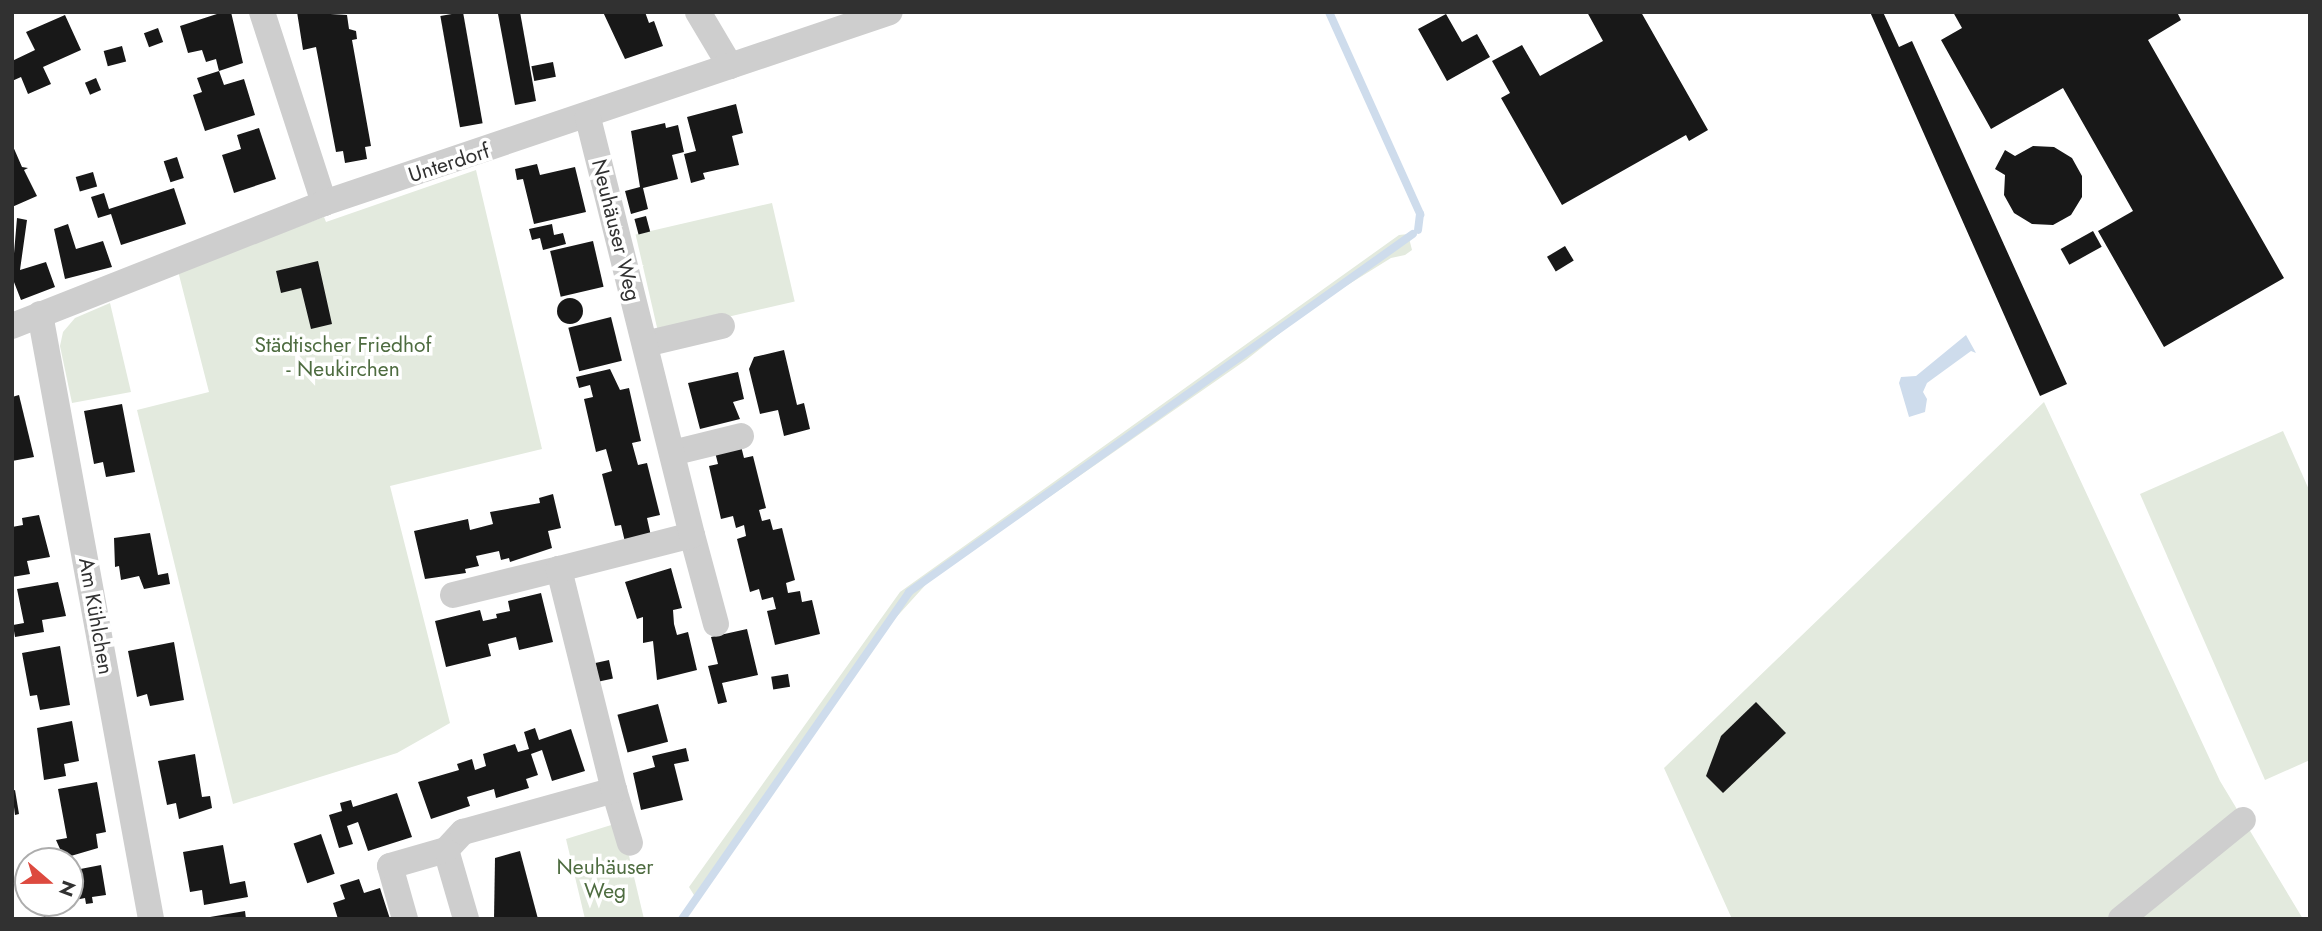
<!DOCTYPE html>
<meta charset="utf-8">
<style>
body{margin:0}
#map{position:relative;width:2322px;height:931px;overflow:hidden;background:#fff;font-family:Jost,sans-serif}
div>[style]{position:absolute}
.green>*{inset:0;background:#e3eade;transform-origin:0 0}
.water>*{inset:0;background:#cedcec}
.stream>*{height:8px;margin:-4px;padding:0 4px;transform-origin:4px;border-radius:4px;background:#cedcec}
.building>*{inset:0;background:#181818;transform-origin:0 0}
.round{border-radius:50%}
.minor>*{height:26px;margin:-13px;padding:0 13px;transform-origin:13px;border-radius:13px;background:#cecece}
span{translate:-50% -50%;white-space:nowrap;text-align:center;line-height:1.15;-webkit-text-stroke:7px #fff;paint-order:stroke}
.street-label{font-size:21px;color:#313131}
.park-label{font-size:21px;color:#4e6c40}
.frame{position:absolute;inset:0;border:14px solid #313131;pointer-events:none}
.north{position:absolute;left:14px;top:847px;width:70px;height:70px;box-sizing:border-box;background:#fff;border:2px solid #adadad;border-radius:50%;rotate:110deg;font-size:19px;font-weight:700;line-height:28px;text-align:center;color:#313131}
.north::after{content:'';display:block;margin:auto;width:24px;height:32px;background:#dd4a3f;clip-path:polygon(50% 0,100% 100%,50% 72%,0 100%)}
</style>
<div id="map">
<div class="green">
<i style="clip-path:polygon(476px 170px,542px 449px,390px 486px,450px 723px,397px 753px,233px 804px,137px 410px,209px 392px,178px 271px,324px 217px,326px 222px)"></i>
<i style="left:772px;top:203px;width:101px;height:140px;rotate:77deg"></i>
<i style="clip-path:polygon(1408px 234px,1412px 250px,1405px 255px,1391px 258px,1317px 304px,1246px 360px,930px 580px,891px 623px,697px 900px,689px 887px,900px 592px,1399px 235px)"></i>
<i style="clip-path:polygon(110px 303px,131px 392px,72px 403px,60px 346px,63px 332px,75px 318px)"></i>
<i style="clip-path:polygon(2044px 402px,2220px 781px,2303px 919px,1732px 919px,1664px 768px)"></i>
<i style="clip-path:polygon(2283px 431px,2310px 492px,2310px 760px,2265px 780px,2140px 494px)"></i>
<i style="clip-path:polygon(621px 822px,644px 919px,585px 919px,566px 839px)"></i>
</div>
<div class="water">
<i style="clip-path:polygon(1966px 335px,1976px 353px,1971px 351px,1927px 383px,1923px 392px,1927px 399px,1925px 412px,1909px 417px,1899px 383px,1901px 377px,1916px 376px)"></i>
</div>
<div class="stream">
<i style="left:1329px;top:12px;width:222px;rotate:65.7deg"></i>
<i style="left:1420px;top:214px;width:16px;rotate:97deg"></i>
<i style="left:682px;top:919px;width:398px;rotate:-55.2deg"></i>
<i style="left:909px;top:592px;width:618px;rotate:-35.39deg"></i>
</div>
<div class="building">
<i style="clip-path:polygon(223px 12px,231px 12px,243px 63px,219px 71px,216px 59px,206px 62px,202px 50px,188px 53px,180px 26px)"></i>
<i style="clip-path:polygon(297px 12px,347px 15px,349px 29px,356px 31px,357px 39px,352px 40px,371px 146px,365px 147px,367px 159px,345px 163px,343px 151px,336px 152px,316px 47px,303px 50px)"></i>
<i style="left:463px;top:12px;width:113px;height:23px;rotate:80deg"></i>
<i style="clip-path:polygon(506px 12px,520px 12px,536px 101px,515px 105px,498px 14px)"></i>
<i style="clip-path:polygon(603px 12px,645px 12px,649px 23px,654px 21px,663px 46px,625px 59px)"></i>
<i style="clip-path:polygon(1587px 12px,1641px 12px,1708px 130px,1689px 141px,1686px 135px,1562px 205px,1501px 98px,1510px 93px,1492px 61px,1522px 45px,1540px 76px,1603px 41px)"></i>
<i style="clip-path:polygon(1870px 12px,1883px 12px,1899px 47px,1912px 41px,2067px 384px,2040px 396px)"></i>
<i style="clip-path:polygon(1953px 12px,2177px 12px,2181px 20px,2148px 40px,2284px 278px,2164px 347px,2098px 231px,2133px 211px,2063px 88px,1991px 129px,1941px 40px,1962px 28px)"></i>
<i style="clip-path:polygon(1446px 14px,1462px 42px,1477px 34px,1490px 57px,1447px 81px,1418px 29px)"></i>
<i style="clip-path:polygon(65px 15px,81px 50px,43px 67px,51px 84px,28px 94px,21px 77px,12px 81px,12px 61px,35px 50px,26px 32px)"></i>
<i style="left:158px;top:28px;width:15px;height:15px;rotate:70deg"></i>
<i style="left:122px;top:46px;width:16px;height:19px;rotate:75deg"></i>
<i style="left:553px;top:62px;width:15px;height:22px;rotate:79deg"></i>
<i style="clip-path:polygon(219px 71px,224px 85px,244px 79px,255px 115px,205px 131px,193px 95px,202px 92px,197px 78px)"></i>
<i style="left:96px;top:78px;width:13px;height:12px;rotate:67deg"></i>
<i style="clip-path:polygon(736px 104px,743px 133px,732px 136px,739px 165px,703px 173px,705px 179px,691px 183px,684px 154px,696px 151px,687px 117px)"></i>
<i style="clip-path:polygon(665px 123px,666px 128px,678px 125px,684px 152px,672px 155px,678px 179px,643px 188px,648px 209px,631px 214px,625px 191px,640px 187px,631px 131px)"></i>
<i style="clip-path:polygon(259px 128px,276px 179px,234px 193px,222px 155px,241px 149px,237px 135px)"></i>
<i style="clip-path:polygon(12px 144px,22px 167px,28px 168px,24px 170px,37px 196px,12px 207px)"></i>
<i style="clip-path:polygon(2033px 146px,2054px 147px,2072px 158px,2082px 176px,2082px 197px,2071px 215px,2053px 225px,2032px 224px,2014px 213px,2004px 195px,2005px 175px,1995px 169px,2005px 150px,2015px 156px)"></i>
<i style="left:177px;top:157px;width:22px;height:14px;rotate:72deg"></i>
<i style="clip-path:polygon(537px 164px,540px 175px,575px 167px,586px 212px,534px 224px,523px 179px,517px 180px,515px 169px)"></i>
<i style="left:93px;top:172px;width:15px;height:18px;rotate:74deg"></i>
<i style="clip-path:polygon(174px 188px,186px 224px,121px 245px,111px 214px,98px 218px,91px 197px,104px 193px,109px 209px)"></i>
<i style="left:646px;top:216px;width:16px;height:12px;rotate:75deg"></i>
<i style="clip-path:polygon(17px 218px,27px 220px,20px 270px,46px 262px,55px 287px,21px 300px,12px 277px)"></i>
<i style="clip-path:polygon(68px 224px,76px 249px,103px 241px,112px 267px,65px 279px,54px 229px)"></i>
<i style="clip-path:polygon(552px 224px,554px 235px,563px 233px,566px 244px,543px 250px,540px 238px,532px 240px,529px 229px)"></i>
<i style="left:2093px;top:231px;width:18px;height:37px;rotate:61deg"></i>
<i style="left:593px;top:241px;width:47px;height:44px;rotate:77deg"></i>
<i style="left:1565px;top:246px;width:17px;height:21px;rotate:59deg"></i>
<i style="clip-path:polygon(318px 261px,332px 324px,311px 329px,301px 288px,281px 293px,276px 271px)"></i>
<i class="round" style="left:557px;top:298px;width:26px;height:26px"></i>
<i style="left:611px;top:317px;width:45px;height:44px;rotate:76deg"></i>
<i style="clip-path:polygon(784px 350px,797px 405px,804px 403px,810px 429px,784px 436px,778px 410px,760px 414px,749px 369px,754px 357px)"></i>
<i style="clip-path:polygon(610px 369px,620px 390px,629px 388px,641px 441px,632px 443px,638px 465px,647px 463px,660px 515px,647px 518px,651px 536px,625px 542px,621px 525px,615px 526px,602px 474px,612px 471px,606px 449px,596px 452px,584px 399px,593px 397px,590px 385px,579px 388px,576px 377px)"></i>
<i style="clip-path:polygon(738px 372px,744px 399px,733px 402px,740px 419px,700px 429px,688px 383px)"></i>
<i style="clip-path:polygon(19px 395px,34px 457px,12px 461px,12px 397px)"></i>
<i style="clip-path:polygon(122px 404px,135px 472px,106px 477px,103px 462px,94px 464px,84px 411px)"></i>
<i style="clip-path:polygon(741px 446px,744px 458px,753px 456px,766px 508px,759px 510px,762px 521px,770px 519px,773px 530px,782px 528px,795px 580px,786px 583px,788px 593px,800px 591px,802px 602px,812px 600px,820px 634px,775px 645px,767px 611px,776px 609px,773px 597px,762px 600px,759px 589px,750px 592px,737px 539px,746px 536px,744px 525px,736px 528px,733px 516px,721px 519px,709px 466px,718px 464px,715px 452px)"></i>
<i style="clip-path:polygon(553px 494px,561px 528px,548px 531px,552px 548px,510px 562px,509px 558px,501px 560px,499px 551px,476px 556px,479px 566px,465px 569px,466px 573px,425px 579px,414px 531px,468px 519px,470px 530px,493px 524px,490px 512px,540px 503px,539px 498px)"></i>
<i style="clip-path:polygon(39px 515px,50px 557px,27px 561px,30px 574px,12px 577px,12px 527px,23px 525px,22px 518px)"></i>
<i style="clip-path:polygon(150px 533px,158px 575px,168px 573px,170px 584px,144px 589px,139px 576px,121px 580px,119px 566px,115px 567px,114px 538px)"></i>
<i style="clip-path:polygon(671px 568px,682px 608px,673px 610px,674px 624px,677px 635px,688px 632px,697px 670px,657px 680px,653px 641px,643px 643px,643px 617px,637px 619px,625px 582px)"></i>
<i style="clip-path:polygon(58px 582px,66px 616px,42px 620px,44px 632px,15px 637px,13px 625px,24px 623px,17px 589px)"></i>
<i style="clip-path:polygon(541px 593px,553px 642px,519px 650px,516px 637px,488px 644px,491px 656px,446px 667px,435px 621px,480px 610px,483px 621px,497px 618px,496px 614px,510px 611px,508px 601px)"></i>
<i style="clip-path:polygon(747px 629px,758px 675px,722px 683px,727px 702px,718px 704px,708px 666px,718px 664px,711px 637px)"></i>
<i style="clip-path:polygon(174px 642px,184px 700px,150px 706px,147px 694px,137px 697px,128px 651px)"></i>
<i style="clip-path:polygon(60px 646px,70px 705px,40px 710px,37px 695px,30px 696px,22px 653px)"></i>
<i style="left:609px;top:660px;width:19px;height:14px;rotate:78deg"></i>
<i style="left:788px;top:674px;width:13px;height:17px;rotate:81deg"></i>
<i style="clip-path:polygon(1756px 702px,1786px 733px,1723px 793px,1706px 776px,1721px 736px)"></i>
<i style="left:658px;top:704px;width:39px;height:42px;rotate:75deg"></i>
<i style="clip-path:polygon(72px 721px,79px 761px,64px 764px,66px 776px,44px 780px,37px 728px)"></i>
<i style="clip-path:polygon(535px 728px,539px 740px,571px 729px,585px 771px,552px 781px,542px 750px,531px 754px,538px 775px,526px 779px,529px 788px,496px 798px,494px 789px,467px 797px,470px 806px,431px 819px,418px 782px,459px 770px,457px 764px,472px 759px,475px 770px,486px 766px,483px 754px,515px 744px,518px 752px,529px 749px,524px 732px)"></i>
<i style="clip-path:polygon(686px 748px,689px 761px,674px 764px,683px 800px,641px 810px,633px 773px,655px 767px,652px 756px)"></i>
<i style="clip-path:polygon(195px 754px,202px 797px,210px 796px,212px 808px,179px 819px,176px 803px,167px 805px,158px 761px)"></i>
<i style="clip-path:polygon(97px 782px,106px 832px,96px 834px,98px 848px,64px 858px,56px 840px,67px 838px,58px 789px)"></i>
<i style="clip-path:polygon(15px 790px,19px 814px,15px 815px,12px 791px)"></i>
<i style="clip-path:polygon(397px 793px,412px 837px,368px 851px,358px 822px,347px 826px,353px 844px,339px 848px,329px 815px,342px 811px,340px 803px,351px 800px,353px 807px)"></i>
<i style="left:321px;top:834px;width:42px;height:29px;rotate:71deg"></i>
<i style="clip-path:polygon(223px 845px,230px 884px,245px 881px,248px 897px,204px 905px,202px 890px,190px 892px,183px 852px)"></i>
<i style="clip-path:polygon(520px 851px,538px 919px,494px 919px,495px 858px)"></i>
<i style="clip-path:polygon(101px 865px,106px 895px,92px 897px,93px 903px,86px 904px,85px 898px,70px 901px,70px 871px)"></i>
<i style="clip-path:polygon(359px 879px,364px 893px,380px 888px,390px 919px,338px 919px,333px 903px,345px 899px,340px 885px)"></i>
<i style="clip-path:polygon(39px 903px,57px 903px,58px 912px,44px 917px)"></i>
<i style="clip-path:polygon(245px 911px,246px 919px,210px 919px,210px 917px)"></i>
</div>
<div class="minor">
<i style="left:262px;top:12px;width:201px;rotate:72deg"></i>
<i style="left:698px;top:12px;width:63px;rotate:59.3deg"></i>
<i style="left:40px;top:314px;width:615px;rotate:79.6deg"></i>
<i style="left:12px;top:326px;width:335px;rotate:-21.5deg"></i>
<i style="left:324px;top:203px;width:597px;rotate:-18.65deg"></i>
<i style="left:645px;top:344px;width:79px;rotate:-13.2deg"></i>
<i style="left:672px;top:453px;width:71px;rotate:-13.8deg"></i>
<i style="left:692px;top:535px;width:92px;rotate:74.9deg"></i>
<i style="left:453px;top:595px;width:109px;rotate:-13.8deg"></i>
<i style="left:614px;top:790px;width:55px;rotate:73.2deg"></i>
<i style="left:446px;top:850px;width:72px;rotate:73.8deg"></i>
<i style="left:405px;top:919px;width:55px;rotate:-105.8deg"></i>
<i style="left:390px;top:866px;width:58px;rotate:-15.9deg"></i>
<i style="left:446px;top:850px;width:25px;rotate:-47deg"></i>
<i style="left:463px;top:832px;width:157px;rotate:-15.5deg"></i>
<i style="left:614px;top:790px;width:228px;rotate:-104deg"></i>
<i style="left:559px;top:569px;width:137px;rotate:-14.3deg"></i>
<i style="left:692px;top:535px;width:431px;rotate:-104deg"></i>
<i style="left:2121px;top:919px;width:157px;rotate:-39.1deg"></i>
</div>
<div class="street-label">
<span style="left:449px;top:163px;rotate:-18deg">Unterdorf</span>
<span style="left:616px;top:230px;rotate:76deg">Neuhäuser Weg</span>
<span style="left:96px;top:616px;rotate:80deg">Am Kühlchen</span>
</div>
<div class="park-label">
<span style="left:343px;top:357px">Städtischer Friedhof<br>- Neukirchen</span>
<span style="left:605px;top:879px">Neuhäuser<br>Weg</span>
</div>
<div class="frame"></div>
<div class="north">N</div>
</div>
